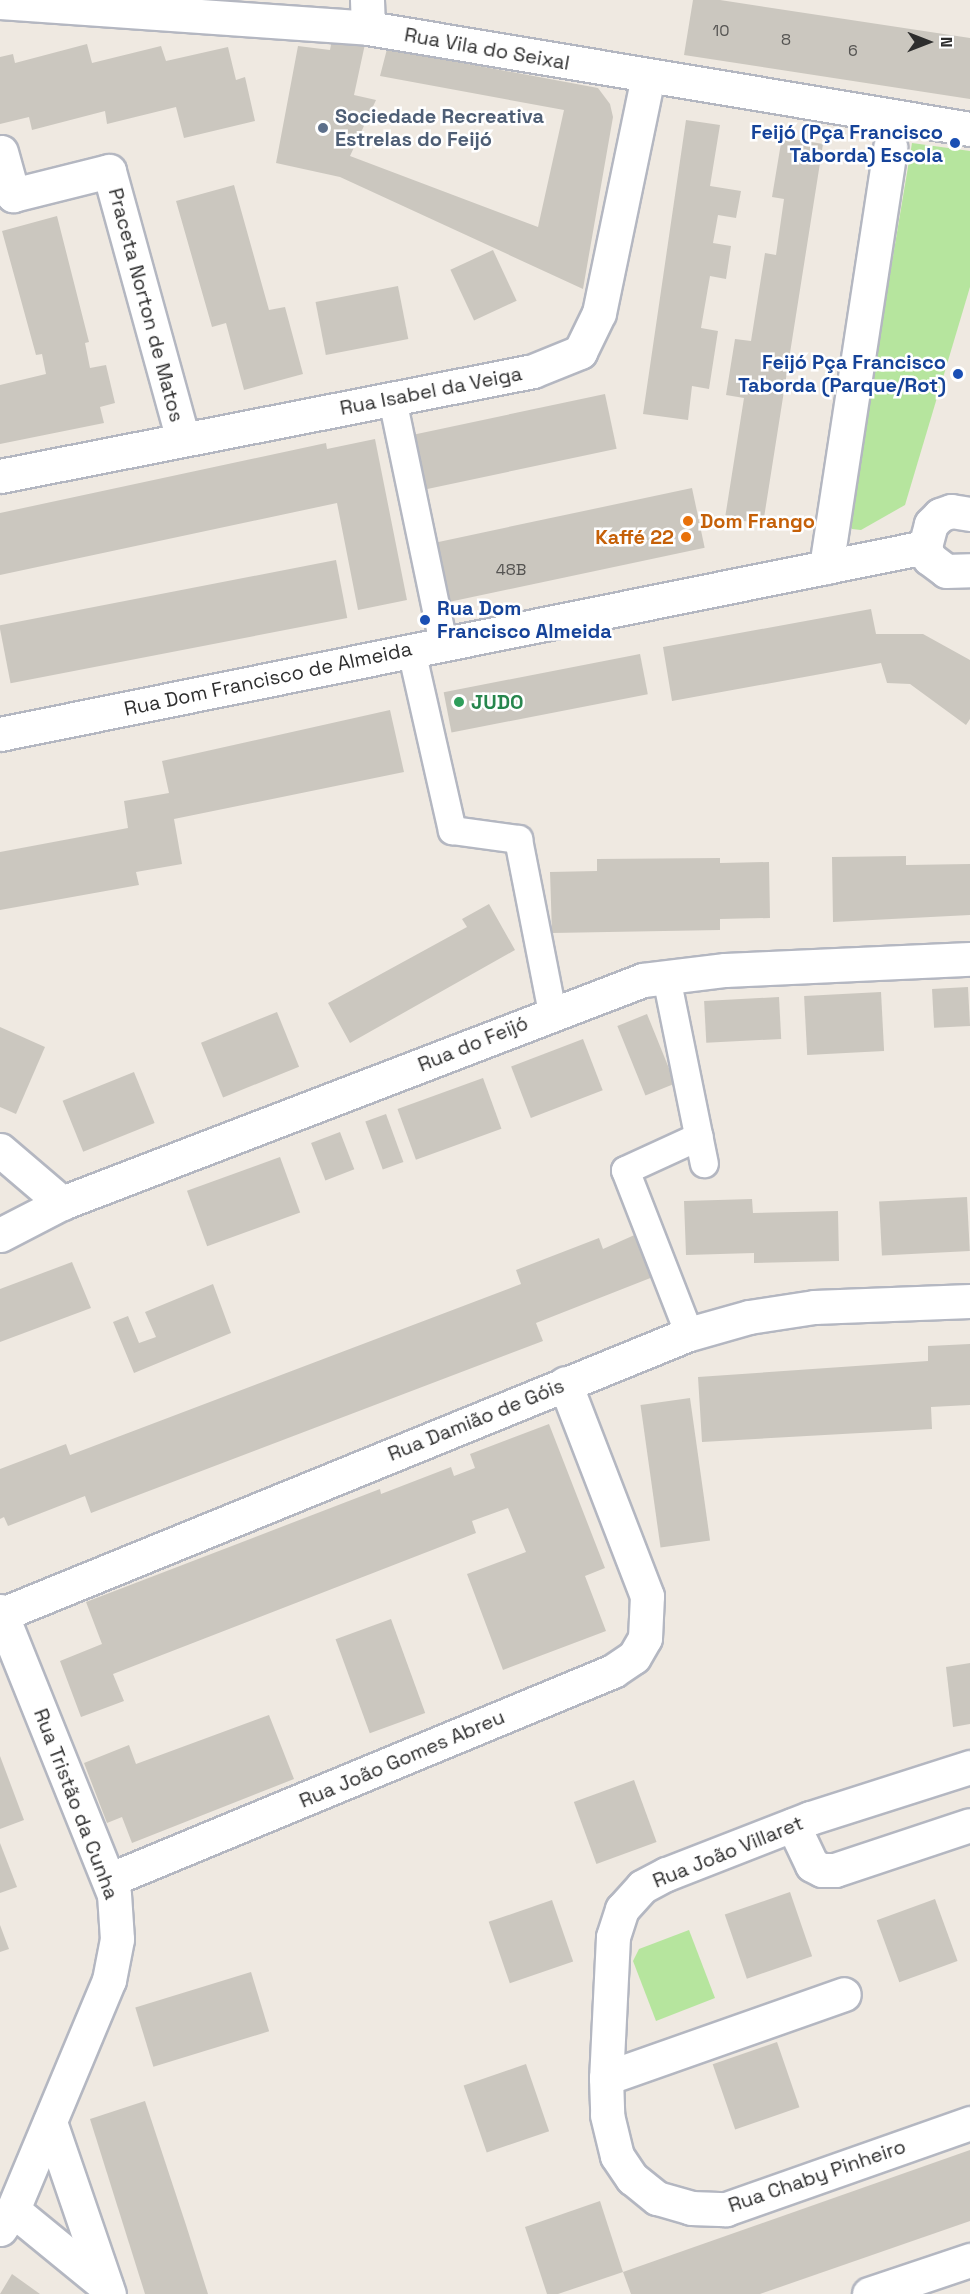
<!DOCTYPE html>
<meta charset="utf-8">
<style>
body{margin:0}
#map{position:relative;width:970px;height:2294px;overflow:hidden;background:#efe9e1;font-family:"Space Grotesk",sans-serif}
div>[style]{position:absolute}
.green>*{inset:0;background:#b6e59e}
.building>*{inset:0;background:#cbc7bf;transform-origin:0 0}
.roads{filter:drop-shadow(2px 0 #b4b7c1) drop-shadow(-2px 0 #b4b7c1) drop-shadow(0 2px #b4b7c1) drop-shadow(0 -2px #b4b7c1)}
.pedestrian>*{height:27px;margin:-13.5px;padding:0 13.5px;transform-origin:13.5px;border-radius:13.5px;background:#fff}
.minor>*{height:33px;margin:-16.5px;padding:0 16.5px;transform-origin:16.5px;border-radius:16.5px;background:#fff}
.secondary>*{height:33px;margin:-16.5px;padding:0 16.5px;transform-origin:16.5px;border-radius:16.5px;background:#fff}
.dots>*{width:16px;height:16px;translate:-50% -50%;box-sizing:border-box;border:3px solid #fff;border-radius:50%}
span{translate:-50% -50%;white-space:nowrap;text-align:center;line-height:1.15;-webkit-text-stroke:5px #fff;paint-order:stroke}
.number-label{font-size:16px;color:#555452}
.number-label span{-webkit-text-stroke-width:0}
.street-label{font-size:20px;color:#2e2e2e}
.service-label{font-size:20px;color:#4e5e75;font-weight:700}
.left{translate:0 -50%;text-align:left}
.transit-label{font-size:20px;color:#164399;font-weight:700}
.right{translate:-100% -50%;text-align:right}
.food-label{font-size:20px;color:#c56008;font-weight:700}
.leisure-label{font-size:20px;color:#27864d;font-weight:700}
.north{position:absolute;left:898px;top:12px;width:60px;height:60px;-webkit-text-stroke:4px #fff;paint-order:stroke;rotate:90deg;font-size:16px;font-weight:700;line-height:24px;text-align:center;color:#2e2e2e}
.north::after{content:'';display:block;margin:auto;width:21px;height:27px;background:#2e2e2e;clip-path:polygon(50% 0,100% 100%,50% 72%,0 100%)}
</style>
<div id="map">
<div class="green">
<i style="clip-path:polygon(912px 143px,970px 151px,970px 287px,905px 505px,861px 530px,852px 529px,849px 519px)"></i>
<i style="clip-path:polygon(689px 1930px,715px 1998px,656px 2021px,633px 1961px,639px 1949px)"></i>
</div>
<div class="building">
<i style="clip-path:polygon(693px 0,720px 0,970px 38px,970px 99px,684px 55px)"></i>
<i style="clip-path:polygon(332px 39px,365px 44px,354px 95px,376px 100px,350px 156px,538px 227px,564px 110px,380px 76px,387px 49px,598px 88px,610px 104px,613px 117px,583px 289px,340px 177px,276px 163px,298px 46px,330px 50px)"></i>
<i style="clip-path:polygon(87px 44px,92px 63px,161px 46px,166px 61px,228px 47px,236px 80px,245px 77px,255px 121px,184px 138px,176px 107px,107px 124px,105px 111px,32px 130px,29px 117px,0 124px,0 57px,13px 54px,15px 63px)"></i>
<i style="clip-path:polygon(686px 120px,720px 125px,710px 186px,741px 191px,736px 218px,718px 215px,713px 243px,731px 246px,726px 279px,710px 276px,701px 328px,718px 331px,709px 389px,692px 386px,688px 420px,643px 414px)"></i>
<i style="clip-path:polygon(782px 137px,823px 144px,763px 524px,725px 518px,744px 398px,726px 395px,735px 339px,751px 341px,765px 253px,776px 255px,784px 199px,772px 197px)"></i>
<i style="clip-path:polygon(234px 185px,269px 310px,285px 307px,303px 374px,244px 390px,226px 323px,212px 327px,176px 201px)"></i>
<i style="clip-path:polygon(57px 216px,89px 342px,85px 343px,90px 368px,106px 365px,115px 403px,100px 407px,104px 423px,0 444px,0 385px,46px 374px,42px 354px,36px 355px,2px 231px)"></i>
<i style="left:493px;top:250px;width:56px;height:47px;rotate:65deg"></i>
<i style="left:398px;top:286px;width:54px;height:84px;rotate:79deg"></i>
<i style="left:605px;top:394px;width:56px;height:202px;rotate:78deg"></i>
<i style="clip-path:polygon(375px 439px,407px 600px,358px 610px,337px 503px,0 575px,0 513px,326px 443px,327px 449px)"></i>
<i style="left:692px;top:488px;width:61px;height:264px;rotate:78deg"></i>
<i style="left:336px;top:560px;width:59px;height:343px;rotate:79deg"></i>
<i style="clip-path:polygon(871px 609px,876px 634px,923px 634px,970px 660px,970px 719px,966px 725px,910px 684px,887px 683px,881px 663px,672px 701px,663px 647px)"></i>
<i style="left:640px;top:654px;width:41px;height:200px;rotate:79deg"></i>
<i style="clip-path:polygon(390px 710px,404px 772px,174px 819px,182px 864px,136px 872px,139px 885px,0 910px,0 852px,128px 828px,124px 801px,169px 793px,162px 761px)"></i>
<i style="clip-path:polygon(906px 856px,906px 865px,970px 864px,970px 915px,833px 922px,832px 857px)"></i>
<i style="clip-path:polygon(720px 858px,720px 863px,769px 862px,770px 918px,720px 919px,720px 930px,552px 933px,550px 872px,597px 871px,597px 859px)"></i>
<i style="clip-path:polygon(489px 904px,515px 950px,350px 1043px,328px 1003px,467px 927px,462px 919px)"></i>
<i style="left:968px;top:987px;width:39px;height:36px;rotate:87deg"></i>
<i style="left:881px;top:992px;width:59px;height:77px;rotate:87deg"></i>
<i style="left:779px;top:997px;width:42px;height:75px;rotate:87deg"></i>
<i style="left:277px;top:1012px;width:59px;height:82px;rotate:68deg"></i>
<i style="left:647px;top:1014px;width:75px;height:32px;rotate:68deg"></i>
<i style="clip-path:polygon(0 1027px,45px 1047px,16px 1114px,0 1107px)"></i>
<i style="left:583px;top:1039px;width:55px;height:77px;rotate:69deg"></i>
<i style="left:134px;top:1072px;width:55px;height:77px;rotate:68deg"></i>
<i style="left:483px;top:1078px;width:54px;height:91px;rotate:70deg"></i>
<i style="left:386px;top:1114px;width:51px;height:22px;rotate:70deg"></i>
<i style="left:340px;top:1132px;width:40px;height:31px;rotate:69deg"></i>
<i style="left:280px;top:1157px;width:59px;height:99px;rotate:70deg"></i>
<i style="left:967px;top:1197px;width:54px;height:88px;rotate:87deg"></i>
<i style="clip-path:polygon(752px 1199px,753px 1213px,838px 1211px,839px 1261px,754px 1263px,754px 1253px,686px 1255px,684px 1201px)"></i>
<i style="clip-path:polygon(639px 1233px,658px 1275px,536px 1323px,543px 1341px,91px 1513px,85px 1496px,8px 1526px,4px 1517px,0 1519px,0 1469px,66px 1444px,70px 1455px,521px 1284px,516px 1270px,599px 1238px,603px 1249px)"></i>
<i style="clip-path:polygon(72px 1262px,91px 1308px,0 1342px,0 1289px)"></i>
<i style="clip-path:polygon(213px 1284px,231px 1333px,134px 1373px,113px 1322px,128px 1316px,139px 1343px,156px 1337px,145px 1312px)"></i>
<i style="clip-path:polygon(970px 1344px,970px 1405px,931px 1407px,932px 1429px,702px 1442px,698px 1377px,928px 1361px,928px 1346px)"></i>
<i style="left:690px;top:1398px;width:144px;height:50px;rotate:82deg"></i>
<i style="clip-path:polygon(549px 1424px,605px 1568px,585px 1576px,606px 1631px,503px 1670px,467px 1574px,526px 1552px,508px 1508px,472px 1521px,476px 1533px,113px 1674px,124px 1701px,81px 1717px,60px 1661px,102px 1644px,86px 1602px,380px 1489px,381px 1494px,451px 1467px,454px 1476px,475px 1468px,470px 1454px)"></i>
<i style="left:391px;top:1619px;width:100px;height:59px;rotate:70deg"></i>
<i style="clip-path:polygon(970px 1663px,970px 1724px,953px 1727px,946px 1667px)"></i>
<i style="clip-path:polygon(269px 1715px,294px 1779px,132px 1843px,122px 1817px,107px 1823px,84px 1763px,129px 1745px,136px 1764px)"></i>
<i style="clip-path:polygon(0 1756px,24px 1820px,0 1829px)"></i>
<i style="left:634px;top:1780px;width:66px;height:64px;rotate:70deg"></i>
<i style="clip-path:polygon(0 1843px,17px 1887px,0 1893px)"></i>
<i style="left:790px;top:1892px;width:68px;height:69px;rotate:71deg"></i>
<i style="left:935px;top:1899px;width:66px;height:62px;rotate:70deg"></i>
<i style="left:552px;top:1900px;width:65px;height:67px;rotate:71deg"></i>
<i style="clip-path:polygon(0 1925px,9px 1949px,0 1952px)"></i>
<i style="left:251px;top:1972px;width:62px;height:121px;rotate:73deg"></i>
<i style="left:777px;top:2042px;width:69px;height:68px;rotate:71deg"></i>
<i style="left:526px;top:2064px;width:71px;height:66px;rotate:71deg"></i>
<i style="clip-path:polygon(145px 2101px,186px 2225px,208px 2294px,145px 2294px,90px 2119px)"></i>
<i style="clip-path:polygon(970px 2150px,970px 2221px,760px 2294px,631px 2294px,623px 2272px)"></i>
<i style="clip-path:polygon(600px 2201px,623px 2272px,558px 2294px,547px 2294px,525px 2227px)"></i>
<i style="clip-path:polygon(12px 2274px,40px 2294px,0 2294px)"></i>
</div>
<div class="roads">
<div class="pedestrian">
<i style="left:392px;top:399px;width:249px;rotate:78.2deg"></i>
<i style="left:411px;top:650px;width:185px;rotate:77.2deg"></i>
<i style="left:452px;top:830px;width:67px;rotate:7.8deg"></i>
<i style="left:518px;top:839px;width:177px;rotate:78.9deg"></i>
<i style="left:666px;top:977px;width:190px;rotate:78.5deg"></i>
<i style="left:689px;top:1334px;width:176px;rotate:-111.3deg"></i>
<i style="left:625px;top:1170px;width:81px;rotate:-24.7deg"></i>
</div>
<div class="minor">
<i style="left:367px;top:0;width:28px;rotate:88deg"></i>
<i style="left:0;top:2px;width:369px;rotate:4deg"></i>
<i style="left:368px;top:28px;width:610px;rotate:9.52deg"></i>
<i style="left:1px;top:152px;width:45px;rotate:74.4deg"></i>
<i style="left:13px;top:195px;width:99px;rotate:-14deg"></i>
<i style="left:109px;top:171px;width:278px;rotate:74.6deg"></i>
<i style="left:0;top:476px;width:543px;rotate:-11.14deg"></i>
<i style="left:533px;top:371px;width:51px;rotate:-22deg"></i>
<i style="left:580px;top:352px;width:43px;rotate:-64deg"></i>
<i style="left:599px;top:313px;width:241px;rotate:-78.3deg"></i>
<i style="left:826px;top:567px;width:425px;rotate:-81.3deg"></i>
<i style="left:0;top:1150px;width:82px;rotate:40.5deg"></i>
<i style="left:0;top:1235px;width:70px;rotate:-27.3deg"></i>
<i style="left:62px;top:1203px;width:622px;rotate:-21deg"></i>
<i style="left:643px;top:980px;width:83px;rotate:-7deg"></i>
<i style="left:725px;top:970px;width:245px;rotate:-2.6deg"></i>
<i style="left:0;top:1611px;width:305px;rotate:68.1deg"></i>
<i style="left:114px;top:1894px;width:45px;rotate:86.2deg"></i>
<i style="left:117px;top:1939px;width:42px;rotate:101deg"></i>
<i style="left:109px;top:1980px;width:249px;rotate:112.7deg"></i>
<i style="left:13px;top:2210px;width:23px;rotate:124deg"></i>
<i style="left:0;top:1615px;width:744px;rotate:-22.19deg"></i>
<i style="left:689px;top:1334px;width:62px;rotate:-15.8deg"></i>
<i style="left:749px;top:1317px;width:66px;rotate:-8.7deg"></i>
<i style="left:814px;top:1307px;width:156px;rotate:-2.2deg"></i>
<i style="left:970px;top:1767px;width:168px;rotate:162.3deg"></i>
<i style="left:810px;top:1818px;width:155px;rotate:158.7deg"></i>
<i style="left:666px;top:1874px;width:27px;rotate:152deg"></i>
<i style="left:642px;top:1887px;width:30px;rotate:132deg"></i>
<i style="left:622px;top:1909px;width:29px;rotate:108deg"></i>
<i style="left:613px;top:1937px;width:141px;rotate:92.8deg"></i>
<i style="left:606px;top:2078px;width:37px;rotate:88deg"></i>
<i style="left:607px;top:2115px;width:42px;rotate:76.3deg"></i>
<i style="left:617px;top:2156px;width:27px;rotate:56deg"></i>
<i style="left:632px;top:2178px;width:32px;rotate:39deg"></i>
<i style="left:657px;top:2198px;width:35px;rotate:16deg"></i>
<i style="left:691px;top:2208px;width:35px;rotate:2deg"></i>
<i style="left:726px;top:2209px;width:259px;rotate:-19.4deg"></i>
<i style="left:793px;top:1825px;width:44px;rotate:64.6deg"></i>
<i style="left:812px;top:1865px;width:11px;rotate:27deg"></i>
<i style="left:822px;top:1870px;width:13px"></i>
<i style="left:835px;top:1870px;width:142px;rotate:-18.4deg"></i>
<i style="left:109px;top:1880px;width:546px;rotate:-22.52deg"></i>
<i style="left:613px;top:1671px;width:25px;rotate:-34deg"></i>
<i style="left:634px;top:1657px;width:22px;rotate:-60deg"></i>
<i style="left:645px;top:1638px;width:42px;rotate:-87.3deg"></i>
<i style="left:647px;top:1596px;width:228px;rotate:-111.1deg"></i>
<i style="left:606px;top:2078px;width:252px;rotate:-19.4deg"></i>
<i style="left:50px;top:2122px;width:182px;rotate:71.1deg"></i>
<i style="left:13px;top:2210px;width:120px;rotate:39.3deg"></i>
<i style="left:869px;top:2294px;width:107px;rotate:-18.6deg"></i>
</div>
<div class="secondary">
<i style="left:970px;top:514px;width:19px;rotate:-171deg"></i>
<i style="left:951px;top:511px;width:12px;rotate:160deg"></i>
<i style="left:940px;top:515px;width:13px;rotate:135deg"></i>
<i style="left:931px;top:524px;width:24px;rotate:105deg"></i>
<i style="left:925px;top:547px;width:12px;rotate:70deg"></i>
<i style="left:929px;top:558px;width:21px;rotate:37deg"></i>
<i style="left:946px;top:571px;width:24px;rotate:-2deg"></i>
<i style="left:0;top:734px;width:944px;rotate:-11.43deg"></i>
</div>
</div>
<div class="dots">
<i style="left:323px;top:128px;background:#5c6f8a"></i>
<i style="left:955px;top:143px;background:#1a4fb4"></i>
<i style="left:958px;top:374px;background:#1a4fb4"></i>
<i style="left:688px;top:521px;background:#e8710a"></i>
<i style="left:686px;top:537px;background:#e8710a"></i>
<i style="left:425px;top:620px;background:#1a4fb4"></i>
<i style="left:459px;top:702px;background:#2e9e5b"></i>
</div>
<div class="number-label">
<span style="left:721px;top:31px">10</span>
<span style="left:786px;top:40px">8</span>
<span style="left:853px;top:51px">6</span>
<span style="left:511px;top:570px">48B</span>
</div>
<div class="street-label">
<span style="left:487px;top:49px;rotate:10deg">Rua Vila do Seixal</span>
<span style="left:146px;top:305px;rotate:75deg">Praceta Norton de Matos</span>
<span style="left:431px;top:391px;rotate:-11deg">Rua Isabel da Veiga</span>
<span style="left:268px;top:679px;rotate:-12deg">Rua Dom Francisco de Almeida</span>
<span style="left:473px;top:1044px;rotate:-22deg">Rua do Feijó</span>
<span style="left:476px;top:1420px;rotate:-22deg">Rua Damião de Góis</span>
<span style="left:402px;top:1759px;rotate:-23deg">Rua João Gomes Abreu</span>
<span style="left:76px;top:1804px;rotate:69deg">Rua Tristão da Cunha</span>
<span style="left:728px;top:1852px;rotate:-22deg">Rua João Villaret</span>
<span style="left:817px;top:2176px;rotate:-19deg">Rua Chaby Pinheiro</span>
</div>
<div class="service-label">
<span class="left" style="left:335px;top:128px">Sociedade Recreativa<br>Estrelas do Feijó</span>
</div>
<div class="transit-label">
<span class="right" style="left:943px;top:144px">Feijó (Pça Francisco<br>Taborda) Escola</span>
<span class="right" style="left:946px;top:374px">Feijó Pça Francisco<br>Taborda (Parque/Rot)</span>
<span class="left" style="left:437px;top:620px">Rua Dom<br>Francisco Almeida</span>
</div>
<div class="food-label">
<span class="left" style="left:700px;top:521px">Dom Frango</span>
<span class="right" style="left:674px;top:537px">Kaffé 22</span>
</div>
<div class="leisure-label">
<span class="left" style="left:471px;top:702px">JUDO</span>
</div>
<div class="north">N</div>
</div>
